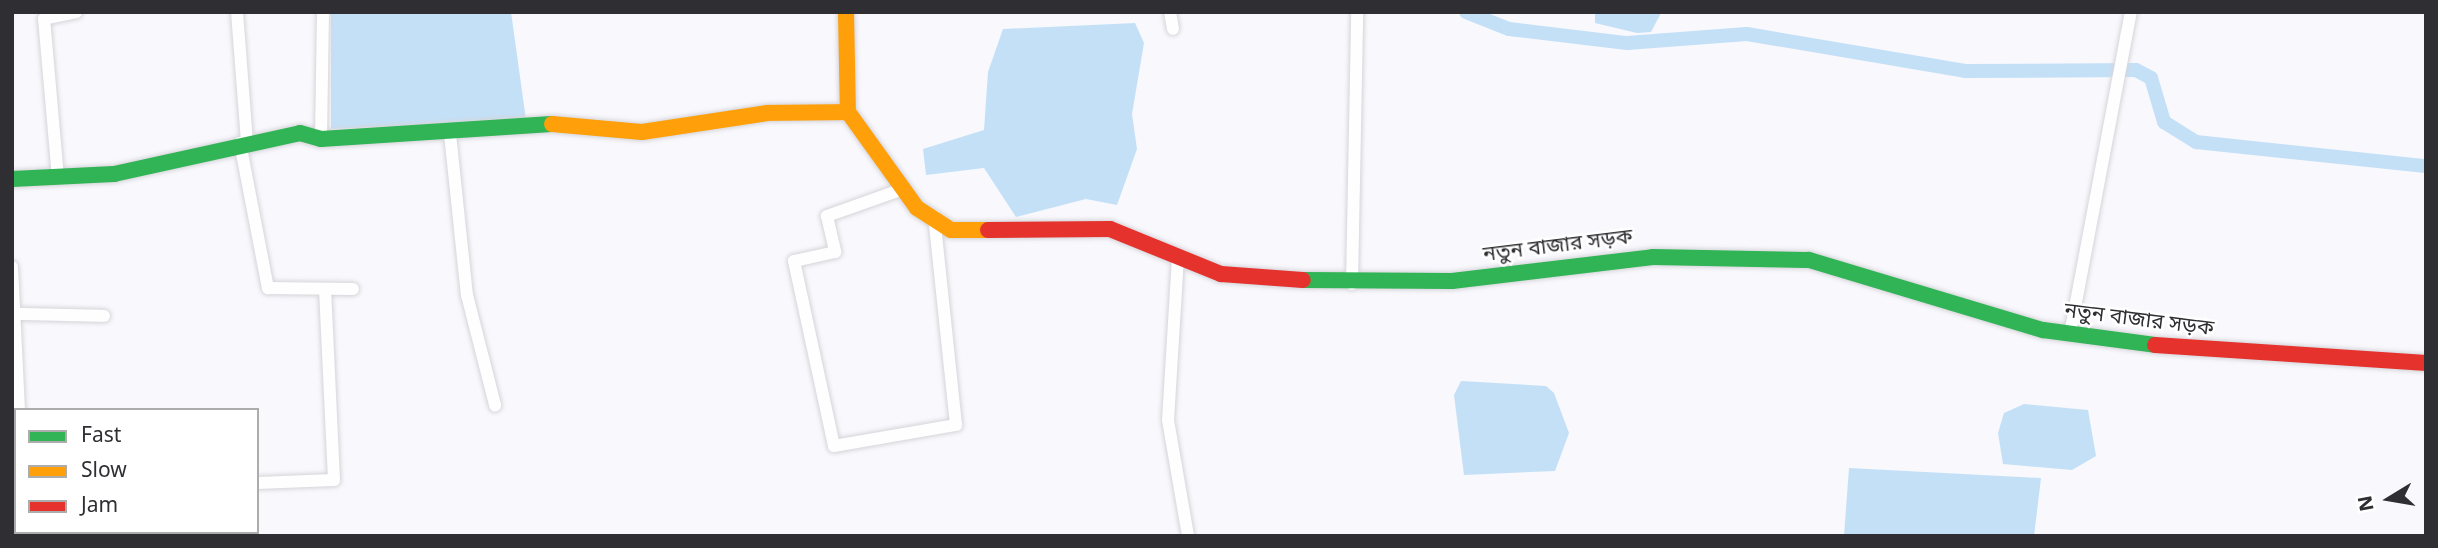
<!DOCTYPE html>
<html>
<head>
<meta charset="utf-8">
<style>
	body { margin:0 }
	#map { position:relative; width:2438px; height:548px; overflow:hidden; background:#f8f8fd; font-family:Georgia,"Noto Sans Bengali",serif }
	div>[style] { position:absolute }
	.water>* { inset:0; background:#c4e0f7 }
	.canal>* { height:14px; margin:-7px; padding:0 7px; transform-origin:7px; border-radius:7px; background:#c4e0f7 }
	.roads { filter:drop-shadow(0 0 2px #d5d5d9) drop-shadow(0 0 2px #d5d5d9) }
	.street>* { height:12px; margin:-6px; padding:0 6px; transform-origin:6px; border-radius:6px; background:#fefeff }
	.fast>* { height:16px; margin:-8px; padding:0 8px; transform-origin:8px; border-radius:8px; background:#30b455 }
	.slow>* { height:16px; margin:-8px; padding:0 8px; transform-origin:8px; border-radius:8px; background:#ff9f0a }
	.jam>* { height:16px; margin:-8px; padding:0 8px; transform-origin:8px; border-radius:8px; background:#e5322d }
	span { translate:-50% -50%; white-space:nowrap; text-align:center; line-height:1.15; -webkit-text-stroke:5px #fff; paint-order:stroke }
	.street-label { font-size:21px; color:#2f2f33 }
	.frame { position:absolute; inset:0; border:14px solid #2f2f33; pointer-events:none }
	.legend { position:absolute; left:14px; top:408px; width:245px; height:126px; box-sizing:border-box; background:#fff; border:2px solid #acacad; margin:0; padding:9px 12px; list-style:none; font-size:21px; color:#2f2f33 }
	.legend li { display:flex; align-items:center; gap:14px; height:35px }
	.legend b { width:35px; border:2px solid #acacad }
	.north { position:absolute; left:2354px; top:464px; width:70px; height:70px; -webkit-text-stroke:5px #fff; paint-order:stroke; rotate:259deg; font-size:19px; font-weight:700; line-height:28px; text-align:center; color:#2f2f33 }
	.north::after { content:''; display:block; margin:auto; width:24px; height:32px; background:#2f2f33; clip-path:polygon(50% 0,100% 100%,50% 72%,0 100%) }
</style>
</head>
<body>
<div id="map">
	<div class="water">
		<div style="clip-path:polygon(331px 12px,511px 12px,526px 120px,331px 129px)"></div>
		<div style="clip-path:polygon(1595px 12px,1661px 12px,1661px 13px,1651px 32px,1637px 33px,1595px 23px)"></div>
		<div style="clip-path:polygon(1135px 23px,1144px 43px,1132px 114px,1137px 149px,1117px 205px,1086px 199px,1016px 217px,984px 168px,926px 175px,923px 149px,984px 130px,988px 72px,1003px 29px)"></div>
		<div style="clip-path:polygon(1461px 381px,1546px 386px,1554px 393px,1569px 433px,1555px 471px,1464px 475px,1454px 395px)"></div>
		<div style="clip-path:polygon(2024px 404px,2088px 410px,2096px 456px,2072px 470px,2003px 464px,1998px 433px,2004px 413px)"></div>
		<div style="clip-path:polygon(1849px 468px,2041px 478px,2034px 536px,1844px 536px)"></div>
	</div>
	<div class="canal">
		<div style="left:1466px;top:12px;width:46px;rotate:21.6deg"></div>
		<div style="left:1509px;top:29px;width:119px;rotate:6.8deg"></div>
		<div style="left:1627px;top:43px;width:120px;rotate:-4.3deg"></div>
		<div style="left:1747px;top:34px;width:221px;rotate:9.6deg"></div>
		<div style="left:1965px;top:71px;width:171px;rotate:-0.3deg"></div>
		<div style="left:2136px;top:70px;width:17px;rotate:28deg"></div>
		<div style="left:2151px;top:78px;width:46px;rotate:73.5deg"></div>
		<div style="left:2164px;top:122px;width:38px;rotate:32deg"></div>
		<div style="left:2196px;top:142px;width:231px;rotate:6deg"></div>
	</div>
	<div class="roads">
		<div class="street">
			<div style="left:237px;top:12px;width:130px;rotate:85.6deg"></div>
			<div style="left:1170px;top:12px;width:17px;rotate:80deg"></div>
			<div style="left:450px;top:134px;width:162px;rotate:84deg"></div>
			<div style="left:467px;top:295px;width:114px;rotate:75.7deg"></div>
			<div style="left:321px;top:139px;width:127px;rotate:-89.1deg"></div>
			<div style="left:240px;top:143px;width:148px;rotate:79.1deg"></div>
			<div style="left:268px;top:288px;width:85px;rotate:0.7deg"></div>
			<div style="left:58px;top:178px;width:160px;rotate:-95deg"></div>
			<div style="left:44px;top:19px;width:33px;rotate:-12deg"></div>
			<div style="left:903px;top:189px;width:81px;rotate:160.4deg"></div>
			<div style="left:827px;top:216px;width:37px;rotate:77deg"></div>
			<div style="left:835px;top:252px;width:42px;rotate:167.6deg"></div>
			<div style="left:794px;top:261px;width:189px;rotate:77.8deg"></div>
			<div style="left:834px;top:446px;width:124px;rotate:-9.8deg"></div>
			<div style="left:956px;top:425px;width:210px;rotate:-96deg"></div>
			<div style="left:1178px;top:257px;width:163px;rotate:93.5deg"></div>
			<div style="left:1168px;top:420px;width:118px;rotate:80.2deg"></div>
			<div style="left:12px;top:267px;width:143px;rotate:87.2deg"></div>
			<div style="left:1352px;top:284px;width:272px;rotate:-88.9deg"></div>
			<div style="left:19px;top:314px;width:85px;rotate:1.3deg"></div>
			<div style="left:2070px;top:334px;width:328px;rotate:-79.3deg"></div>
			<div style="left:15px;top:415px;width:41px;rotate:88.6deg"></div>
			<div style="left:257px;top:483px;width:77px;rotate:-2.2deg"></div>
			<div style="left:334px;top:480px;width:191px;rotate:-92.7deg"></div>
		</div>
		<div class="fast">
			<div style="left:12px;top:179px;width:102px;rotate:-2.8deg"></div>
			<div style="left:114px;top:174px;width:190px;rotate:-12.4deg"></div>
			<div style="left:300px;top:133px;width:22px;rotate:16deg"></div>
			<div style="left:321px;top:139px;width:231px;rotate:-3.7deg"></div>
			<div style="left:1303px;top:280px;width:149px;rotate:0.4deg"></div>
			<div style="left:1452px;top:281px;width:202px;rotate:-6.8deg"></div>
			<div style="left:1653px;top:257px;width:156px;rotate:1.1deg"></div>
			<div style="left:1809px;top:260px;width:244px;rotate:16.7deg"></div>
			<div style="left:2043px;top:330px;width:113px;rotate:7.6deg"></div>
		</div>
		<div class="slow">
			<div style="left:846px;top:12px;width:100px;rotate:88.9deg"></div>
			<div style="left:848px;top:112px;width:118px;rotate:54.3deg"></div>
			<div style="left:917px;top:208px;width:40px;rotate:32.9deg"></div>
			<div style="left:951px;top:230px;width:37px"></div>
			<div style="left:552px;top:124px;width:90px;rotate:5.1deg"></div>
			<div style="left:642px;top:132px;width:127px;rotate:-8.6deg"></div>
			<div style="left:768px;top:113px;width:80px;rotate:-0.7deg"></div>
		</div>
		<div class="jam">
			<div style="left:988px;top:230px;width:122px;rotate:-0.5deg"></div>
			<div style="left:1110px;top:229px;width:120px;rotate:22.1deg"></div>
			<div style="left:1221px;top:274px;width:82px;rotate:4.2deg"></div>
			<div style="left:2155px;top:345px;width:272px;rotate:3.8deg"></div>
		</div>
	</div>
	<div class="street-label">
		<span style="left:1558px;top:247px;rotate:-7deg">নতুন বাজার সড়ক</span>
		<span style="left:2139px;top:321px;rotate:7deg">নতুন বাজার সড়ক</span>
	</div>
	<div class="frame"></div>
	<ul class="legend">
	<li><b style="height:9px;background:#30b455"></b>Fast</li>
	<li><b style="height:9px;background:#ff9f0a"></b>Slow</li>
	<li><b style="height:9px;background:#e5322d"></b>Jam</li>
	</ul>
	<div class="north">N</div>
</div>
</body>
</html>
